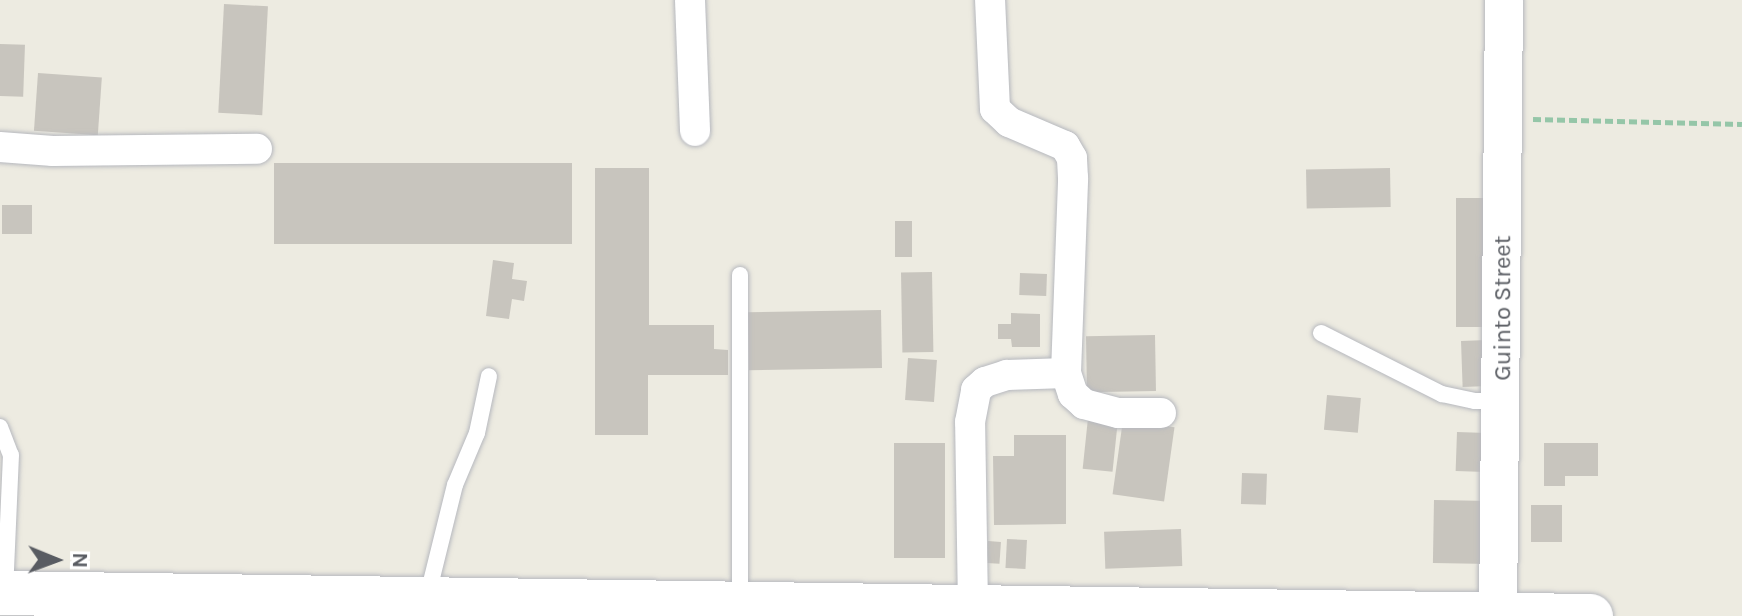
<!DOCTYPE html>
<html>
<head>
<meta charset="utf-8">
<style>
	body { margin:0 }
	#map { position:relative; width:1742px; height:616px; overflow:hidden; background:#edebe1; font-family:Karla,sans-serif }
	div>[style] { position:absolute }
	.building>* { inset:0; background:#c8c5be; transform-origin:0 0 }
	.path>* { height:5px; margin-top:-2.5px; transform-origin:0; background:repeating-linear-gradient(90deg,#95c6a8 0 8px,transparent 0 12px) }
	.roads { filter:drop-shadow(0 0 2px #b6b8be) drop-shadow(0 0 2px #b6b8be) }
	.service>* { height:16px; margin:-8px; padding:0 8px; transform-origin:8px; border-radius:8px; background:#fff }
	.minor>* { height:30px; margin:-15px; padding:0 15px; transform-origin:15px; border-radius:15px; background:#fff }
	.tertiary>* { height:38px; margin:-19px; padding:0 19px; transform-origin:19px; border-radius:19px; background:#fff }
	.secondary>* { height:44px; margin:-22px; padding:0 22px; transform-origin:22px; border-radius:22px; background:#fff }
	span { translate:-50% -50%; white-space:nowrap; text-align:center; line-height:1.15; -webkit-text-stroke:6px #fff; paint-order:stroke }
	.street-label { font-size:24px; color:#595c62 }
	.north { position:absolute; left:16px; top:520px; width:80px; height:80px; -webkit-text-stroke:6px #fff; paint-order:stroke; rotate:91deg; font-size:22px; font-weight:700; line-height:32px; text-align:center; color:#595c62 }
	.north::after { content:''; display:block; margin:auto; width:28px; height:36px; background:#595c62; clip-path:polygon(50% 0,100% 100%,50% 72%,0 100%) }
</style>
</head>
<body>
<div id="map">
	<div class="building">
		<div style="left:224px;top:4px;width:44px;height:109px;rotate:3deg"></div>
		<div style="left:0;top:44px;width:25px;height:52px;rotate:2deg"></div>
		<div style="left:38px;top:73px;width:64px;height:58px;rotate:4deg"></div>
		<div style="left:274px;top:163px;width:298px;height:81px"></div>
		<div style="clip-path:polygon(595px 168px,649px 168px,649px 325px,714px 325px,714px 349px,728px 350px,728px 375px,648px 375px,648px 435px,595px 435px)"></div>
		<div style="left:1390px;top:168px;width:39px;height:84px;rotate:89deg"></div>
		<div style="left:1456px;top:198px;width:31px;height:129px"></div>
		<div style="left:32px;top:205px;width:29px;height:30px;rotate:90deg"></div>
		<div style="left:895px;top:221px;width:17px;height:36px"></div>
		<div style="clip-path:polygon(493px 260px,514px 263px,512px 279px,527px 281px,524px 301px,512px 299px,509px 319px,486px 316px)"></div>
		<div style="left:932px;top:272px;width:80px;height:31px;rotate:89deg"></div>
		<div style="left:1020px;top:273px;width:27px;height:22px;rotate:2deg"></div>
		<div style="left:881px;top:310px;width:58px;height:133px;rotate:89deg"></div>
		<div style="clip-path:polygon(1011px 313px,1040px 314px,1040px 347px,1012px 347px,1011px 339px,998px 339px,998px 324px,1011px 324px)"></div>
		<div style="left:1155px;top:335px;width:56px;height:69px;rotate:89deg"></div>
		<div style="left:1487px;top:340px;width:46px;height:26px;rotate:88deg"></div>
		<div style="left:908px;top:358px;width:29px;height:42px;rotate:4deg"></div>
		<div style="left:1327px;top:395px;width:34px;height:35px;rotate:5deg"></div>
		<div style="left:1088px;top:418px;width:30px;height:51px;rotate:6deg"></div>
		<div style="left:1123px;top:420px;width:52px;height:75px;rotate:8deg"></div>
		<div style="left:1457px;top:432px;width:30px;height:39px;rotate:2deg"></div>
		<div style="clip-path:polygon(1014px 435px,1066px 435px,1066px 524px,994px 525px,993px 456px,1014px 456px)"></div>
		<div style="left:894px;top:443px;width:51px;height:115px"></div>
		<div style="clip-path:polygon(1544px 443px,1598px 443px,1598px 476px,1565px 476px,1565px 486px,1544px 486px)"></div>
		<div style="left:1242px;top:473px;width:25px;height:31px;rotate:2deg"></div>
		<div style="left:1434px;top:500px;width:58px;height:63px;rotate:1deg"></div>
		<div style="left:1531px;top:505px;width:31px;height:37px"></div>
		<div style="left:1181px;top:529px;width:37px;height:77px;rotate:88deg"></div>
		<div style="left:1007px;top:539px;width:20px;height:29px;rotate:3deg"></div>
		<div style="left:988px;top:541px;width:13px;height:22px;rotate:4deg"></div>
	</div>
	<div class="path">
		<div style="left:1533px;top:119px;width:209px;rotate:1.4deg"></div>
	</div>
	<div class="roads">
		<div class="service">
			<div style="left:740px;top:275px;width:327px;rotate:90deg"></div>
			<div style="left:1321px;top:333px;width:136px;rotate:26.8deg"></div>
			<div style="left:1442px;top:394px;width:34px;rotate:12deg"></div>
			<div style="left:1475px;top:401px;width:25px"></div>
			<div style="left:0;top:427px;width:30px;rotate:69deg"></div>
			<div style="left:11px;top:455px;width:136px;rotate:92.5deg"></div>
			<div style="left:427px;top:598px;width:116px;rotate:-76.1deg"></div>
			<div style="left:455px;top:485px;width:56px;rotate:-67.1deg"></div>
			<div style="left:477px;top:433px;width:58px;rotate:-78.1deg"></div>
		</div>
		<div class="minor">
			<div style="left:690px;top:0;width:131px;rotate:87.8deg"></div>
			<div style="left:0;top:147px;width:53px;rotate:4.3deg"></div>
			<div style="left:53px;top:151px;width:204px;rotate:-0.6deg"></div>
			<div style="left:1066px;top:373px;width:22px;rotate:72deg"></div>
			<div style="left:1073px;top:394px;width:15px;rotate:42deg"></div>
			<div style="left:1084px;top:404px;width:35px;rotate:15deg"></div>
			<div style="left:1118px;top:413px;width:43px"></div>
			<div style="left:973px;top:607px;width:185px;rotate:-90.9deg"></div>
			<div style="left:970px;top:422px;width:33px;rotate:-79deg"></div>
			<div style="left:976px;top:390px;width:12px;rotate:-42deg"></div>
			<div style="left:985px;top:382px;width:23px;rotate:-18deg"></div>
			<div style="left:1007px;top:375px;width:59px;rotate:-1.9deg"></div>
			<div style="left:1066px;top:373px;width:195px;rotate:-87.9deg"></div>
			<div style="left:1073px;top:178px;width:20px;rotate:-93deg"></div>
			<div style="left:1072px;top:158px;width:14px;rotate:-120deg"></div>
			<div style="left:1065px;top:146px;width:61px;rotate:-156.8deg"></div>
			<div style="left:1009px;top:122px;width:19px;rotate:-137deg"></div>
			<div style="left:995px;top:109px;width:109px;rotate:-92.6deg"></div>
		</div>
		<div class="tertiary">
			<div style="left:1498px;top:616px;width:616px;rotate:-89.44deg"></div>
		</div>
		<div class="secondary">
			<div style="left:0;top:593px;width:1591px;rotate:0.83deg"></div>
		</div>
	</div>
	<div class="street-label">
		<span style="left:1503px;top:308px;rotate:-90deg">Guinto Street</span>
	</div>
	<div class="north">N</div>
</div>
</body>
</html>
